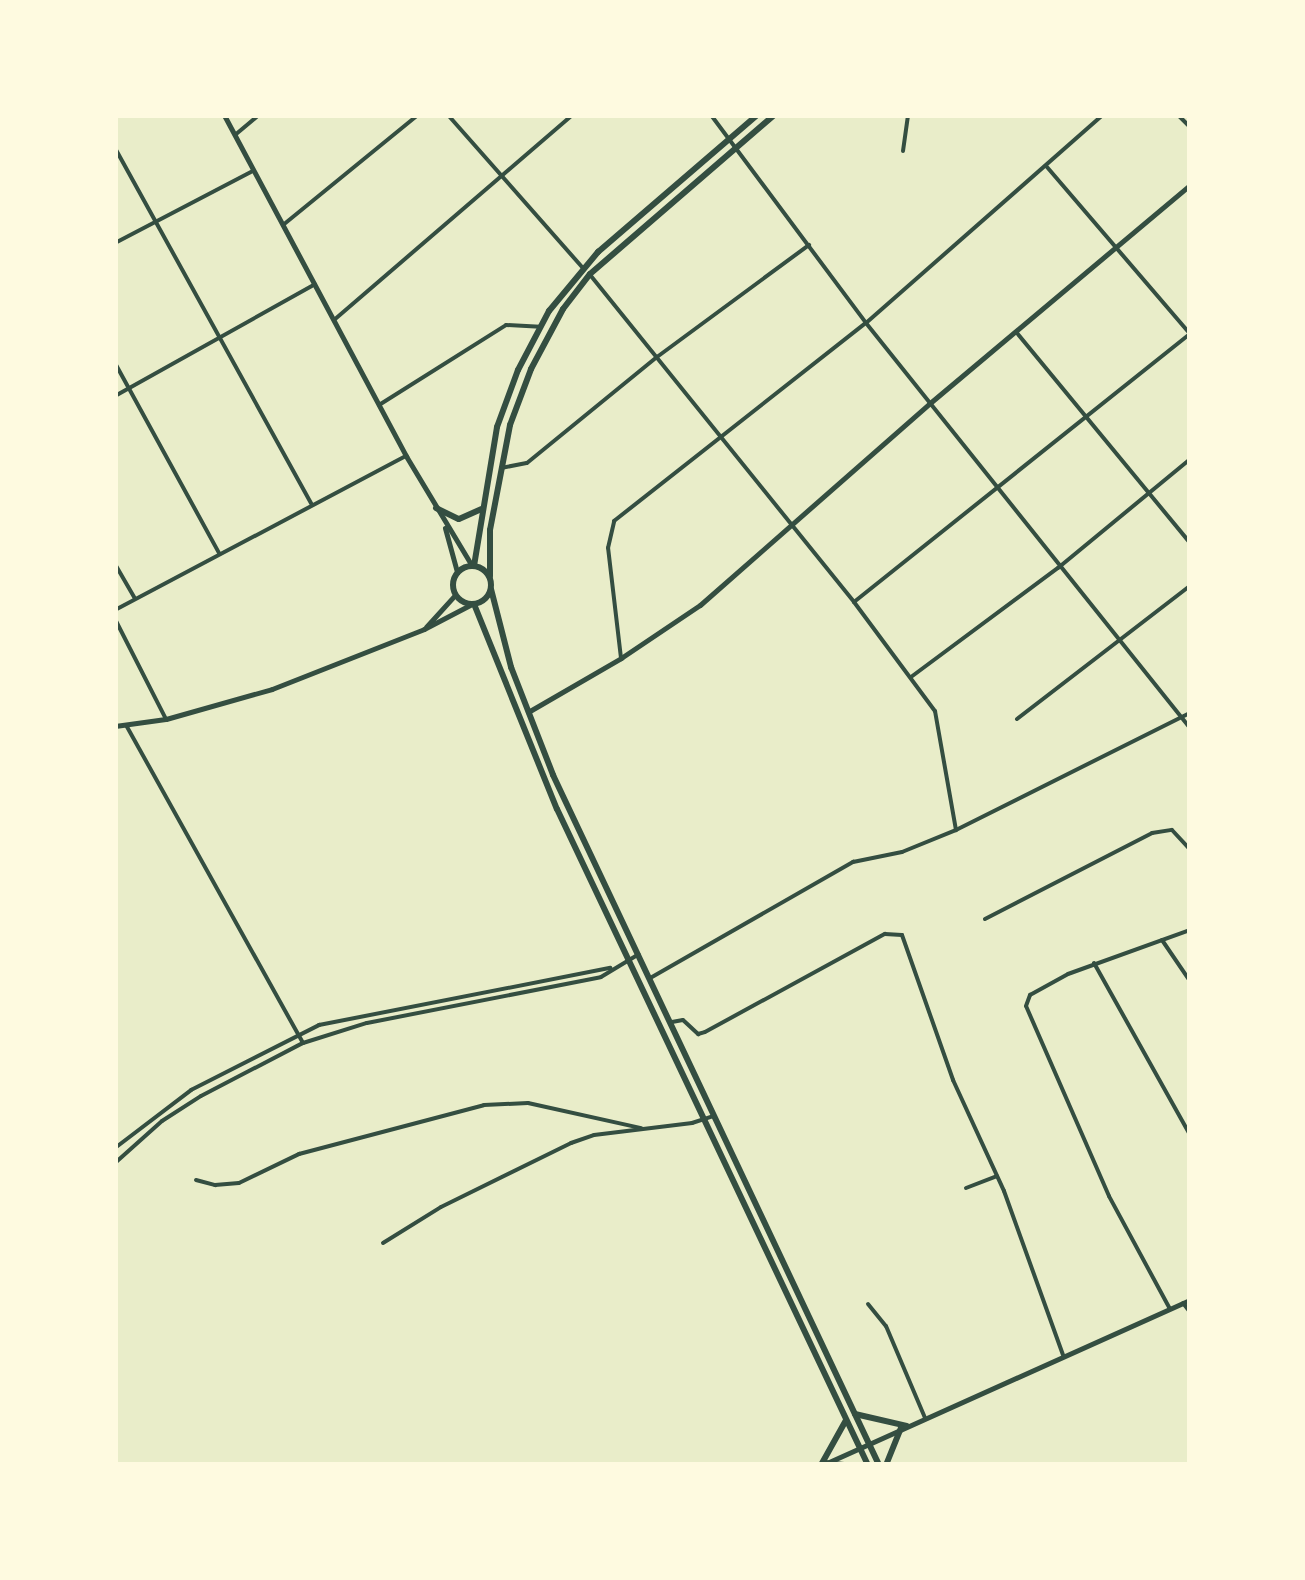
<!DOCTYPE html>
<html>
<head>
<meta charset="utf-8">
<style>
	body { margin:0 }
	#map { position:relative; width:1305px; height:1580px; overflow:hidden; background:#e9edc9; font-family:"Open Sans",sans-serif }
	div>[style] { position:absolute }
	.minor>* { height:4px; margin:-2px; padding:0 2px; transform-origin:2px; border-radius:2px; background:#344e41 }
	.tertiary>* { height:5px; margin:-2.5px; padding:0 2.5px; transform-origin:2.5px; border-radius:2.5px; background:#344e41 }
	.secondary>* { height:6px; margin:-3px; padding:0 3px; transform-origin:3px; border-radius:3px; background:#344e41 }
	.secondary>.ring { margin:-3px; padding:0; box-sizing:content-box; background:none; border:6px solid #344e41; border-radius:50% }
	span { translate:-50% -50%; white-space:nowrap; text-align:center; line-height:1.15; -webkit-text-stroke:8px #fefae0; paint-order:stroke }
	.frame { position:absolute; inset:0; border:118px solid #fefae0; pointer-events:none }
</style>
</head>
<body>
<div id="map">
	<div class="minor">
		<div style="left:448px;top:115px;width:203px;rotate:48.6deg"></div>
		<div style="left:711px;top:115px;width:259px;rotate:53.3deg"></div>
		<div style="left:866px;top:323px;width:519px;rotate:51.34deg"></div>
		<div style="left:1178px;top:115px;width:17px;rotate:45deg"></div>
		<div style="left:235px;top:135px;width:31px;rotate:-40deg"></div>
		<div style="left:115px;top:148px;width:406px;rotate:61.1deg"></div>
		<div style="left:903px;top:151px;width:36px;rotate:-82deg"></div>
		<div style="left:1047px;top:167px;width:220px;rotate:49.4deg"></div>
		<div style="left:283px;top:225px;width:174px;rotate:-39.2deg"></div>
		<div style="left:115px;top:243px;width:156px;rotate:-27.6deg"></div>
		<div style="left:591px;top:276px;width:419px;rotate:51.1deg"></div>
		<div style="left:854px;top:602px;width:136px;rotate:53.4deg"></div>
		<div style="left:935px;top:711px;width:121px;rotate:80deg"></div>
		<div style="left:334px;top:320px;width:314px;rotate:-40.7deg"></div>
		<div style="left:1017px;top:333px;width:272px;rotate:50.5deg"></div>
		<div style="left:115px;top:363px;width:217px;rotate:61.3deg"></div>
		<div style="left:115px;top:396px;width:229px;rotate:-29.2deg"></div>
		<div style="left:379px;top:405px;width:150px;rotate:-32.2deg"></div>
		<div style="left:506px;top:325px;width:34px;rotate:3deg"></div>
		<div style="left:501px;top:468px;width:26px;rotate:-11deg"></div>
		<div style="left:527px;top:463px;width:168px;rotate:-39.2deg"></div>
		<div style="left:657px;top:357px;width:189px;rotate:-36.4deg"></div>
		<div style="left:115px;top:564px;width:39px;rotate:60deg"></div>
		<div style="left:854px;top:602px;width:430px;rotate:-38.6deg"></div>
		<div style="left:115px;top:610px;width:329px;rotate:-27.9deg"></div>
		<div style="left:115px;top:619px;width:112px;rotate:63deg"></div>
		<div style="left:621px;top:658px;width:111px;rotate:-96.7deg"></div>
		<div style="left:608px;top:548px;width:28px;rotate:-77deg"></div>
		<div style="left:614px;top:521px;width:320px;rotate:-38.2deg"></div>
		<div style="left:866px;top:323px;width:315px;rotate:-41.3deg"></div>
		<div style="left:911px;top:677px;width:183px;rotate:-36.6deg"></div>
		<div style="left:1058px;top:568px;width:171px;rotate:-39.5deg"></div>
		<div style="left:1017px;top:719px;width:218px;rotate:-37.6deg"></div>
		<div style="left:126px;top:725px;width:364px;rotate:60.9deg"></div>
		<div style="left:985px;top:919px;width:188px;rotate:-27.2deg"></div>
		<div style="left:1152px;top:833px;width:20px;rotate:-9deg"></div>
		<div style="left:1172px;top:830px;width:26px;rotate:47deg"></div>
		<div style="left:1162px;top:940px;width:50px;rotate:55.7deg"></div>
		<div style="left:1094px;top:963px;width:197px;rotate:60.8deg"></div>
		<div style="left:652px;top:977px;width:232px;rotate:-29.8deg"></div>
		<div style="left:853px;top:862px;width:50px;rotate:-11.5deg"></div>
		<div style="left:902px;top:852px;width:58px;rotate:-22.2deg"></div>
		<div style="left:956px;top:830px;width:262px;rotate:-26.6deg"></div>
		<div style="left:672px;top:1022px;width:11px;rotate:-10deg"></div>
		<div style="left:683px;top:1020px;width:21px;rotate:43deg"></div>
		<div style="left:698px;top:1034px;width:7px;rotate:-16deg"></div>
		<div style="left:705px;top:1032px;width:205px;rotate:-28.6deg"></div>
		<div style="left:885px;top:934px;width:17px;rotate:3deg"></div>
		<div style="left:902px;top:935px;width:154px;rotate:70.6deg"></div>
		<div style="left:953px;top:1080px;width:122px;rotate:65.3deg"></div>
		<div style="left:1004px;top:1191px;width:174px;rotate:70.2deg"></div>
		<div style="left:115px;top:1148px;width:96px;rotate:-37.3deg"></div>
		<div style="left:191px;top:1090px;width:144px;rotate:-26.9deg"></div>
		<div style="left:319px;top:1025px;width:297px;rotate:-11.1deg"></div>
		<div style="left:115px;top:1163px;width:63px;rotate:-41.8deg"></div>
		<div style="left:162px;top:1121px;width:46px;rotate:-32.7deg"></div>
		<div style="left:201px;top:1096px;width:115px;rotate:-27.5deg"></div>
		<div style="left:303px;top:1043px;width:67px;rotate:-17.4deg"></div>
		<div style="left:367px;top:1023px;width:238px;rotate:-11.1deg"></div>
		<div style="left:601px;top:977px;width:44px;rotate:-31.2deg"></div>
		<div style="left:196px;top:1180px;width:20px;rotate:15deg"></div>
		<div style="left:215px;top:1185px;width:24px;rotate:-5deg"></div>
		<div style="left:239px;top:1183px;width:67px;rotate:-25.8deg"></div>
		<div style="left:299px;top:1154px;width:191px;rotate:-14.8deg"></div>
		<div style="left:484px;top:1105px;width:44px;rotate:-2.6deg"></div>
		<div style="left:528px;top:1103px;width:116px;rotate:12.5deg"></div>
		<div style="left:966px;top:1188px;width:33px;rotate:-21deg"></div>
		<div style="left:383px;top:1243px;width:68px;rotate:-31.8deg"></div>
		<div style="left:441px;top:1207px;width:145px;rotate:-26.2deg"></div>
		<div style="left:571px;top:1143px;width:24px;rotate:-19deg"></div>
		<div style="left:594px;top:1135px;width:99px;rotate:-7deg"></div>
		<div style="left:692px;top:1123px;width:23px;rotate:-18deg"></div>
		<div style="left:1183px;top:1303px;width:11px;rotate:52deg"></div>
		<div style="left:868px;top:1304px;width:28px;rotate:51deg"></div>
		<div style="left:886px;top:1326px;width:100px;rotate:67deg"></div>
		<div style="left:1170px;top:1309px;width:128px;rotate:-118.4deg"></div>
		<div style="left:1109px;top:1196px;width:207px;rotate:-113.6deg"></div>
		<div style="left:1026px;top:1006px;width:12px;rotate:-70deg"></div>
		<div style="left:1030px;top:995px;width:43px;rotate:-28.9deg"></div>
		<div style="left:1068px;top:974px;width:130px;rotate:-19.8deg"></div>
	</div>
	<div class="tertiary">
		<div style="left:224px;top:115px;width:387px;rotate:61.9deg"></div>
		<div style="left:406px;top:456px;width:128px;rotate:59deg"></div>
		<div style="left:445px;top:528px;width:46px;rotate:74.7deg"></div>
		<div style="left:426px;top:627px;width:43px;rotate:-47.8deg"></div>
		<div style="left:528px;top:712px;width:108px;rotate:-30.1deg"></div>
		<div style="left:621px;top:658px;width:95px;rotate:-33.9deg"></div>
		<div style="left:700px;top:605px;width:306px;rotate:-41.3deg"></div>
		<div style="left:930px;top:403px;width:339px;rotate:-40deg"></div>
		<div style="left:115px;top:726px;width:51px;rotate:-7.8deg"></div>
		<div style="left:166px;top:719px;width:110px;rotate:-15.8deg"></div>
		<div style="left:272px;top:689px;width:163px;rotate:-21.5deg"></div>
		<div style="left:424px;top:629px;width:54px;rotate:-27.5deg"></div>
		<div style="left:829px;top:1462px;width:396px;rotate:-24.2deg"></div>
	</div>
	<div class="secondary">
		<div style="left:436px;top:508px;width:25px;rotate:26deg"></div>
		<div style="left:459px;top:519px;width:24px;rotate:-24deg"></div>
		<div class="ring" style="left:453px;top:566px;width:32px;height:32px"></div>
		<div style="left:474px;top:566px;width:141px;rotate:-80.6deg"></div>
		<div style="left:497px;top:427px;width:61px;rotate:-69.8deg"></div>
		<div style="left:518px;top:370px;width:67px;rotate:-62.3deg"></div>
		<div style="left:549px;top:311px;width:77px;rotate:-50.3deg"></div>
		<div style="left:598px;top:252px;width:210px;rotate:-40.7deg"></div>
		<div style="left:490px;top:576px;width:46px;rotate:-90deg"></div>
		<div style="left:490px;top:530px;width:107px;rotate:-79.2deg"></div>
		<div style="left:510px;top:425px;width:60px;rotate:-69.4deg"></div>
		<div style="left:531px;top:369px;width:68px;rotate:-61.9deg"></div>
		<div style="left:563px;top:309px;width:44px;rotate:-52.4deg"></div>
		<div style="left:590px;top:274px;width:243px;rotate:-40.8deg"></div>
		<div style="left:491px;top:589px;width:81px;rotate:75.6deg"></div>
		<div style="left:511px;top:667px;width:116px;rotate:68.7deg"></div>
		<div style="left:553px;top:775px;width:763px;rotate:64.71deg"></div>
		<div style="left:474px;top:604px;width:221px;rotate:68deg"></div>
		<div style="left:557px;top:809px;width:726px;rotate:64.64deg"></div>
		<div style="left:855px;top:1414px;width:53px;rotate:13deg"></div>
		<div style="left:826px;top:1463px;width:18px;rotate:6deg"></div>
		<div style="left:821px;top:1465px;width:51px;rotate:-60.9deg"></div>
		<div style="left:886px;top:1465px;width:40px;rotate:-68deg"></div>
	</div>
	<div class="frame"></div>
</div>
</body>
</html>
